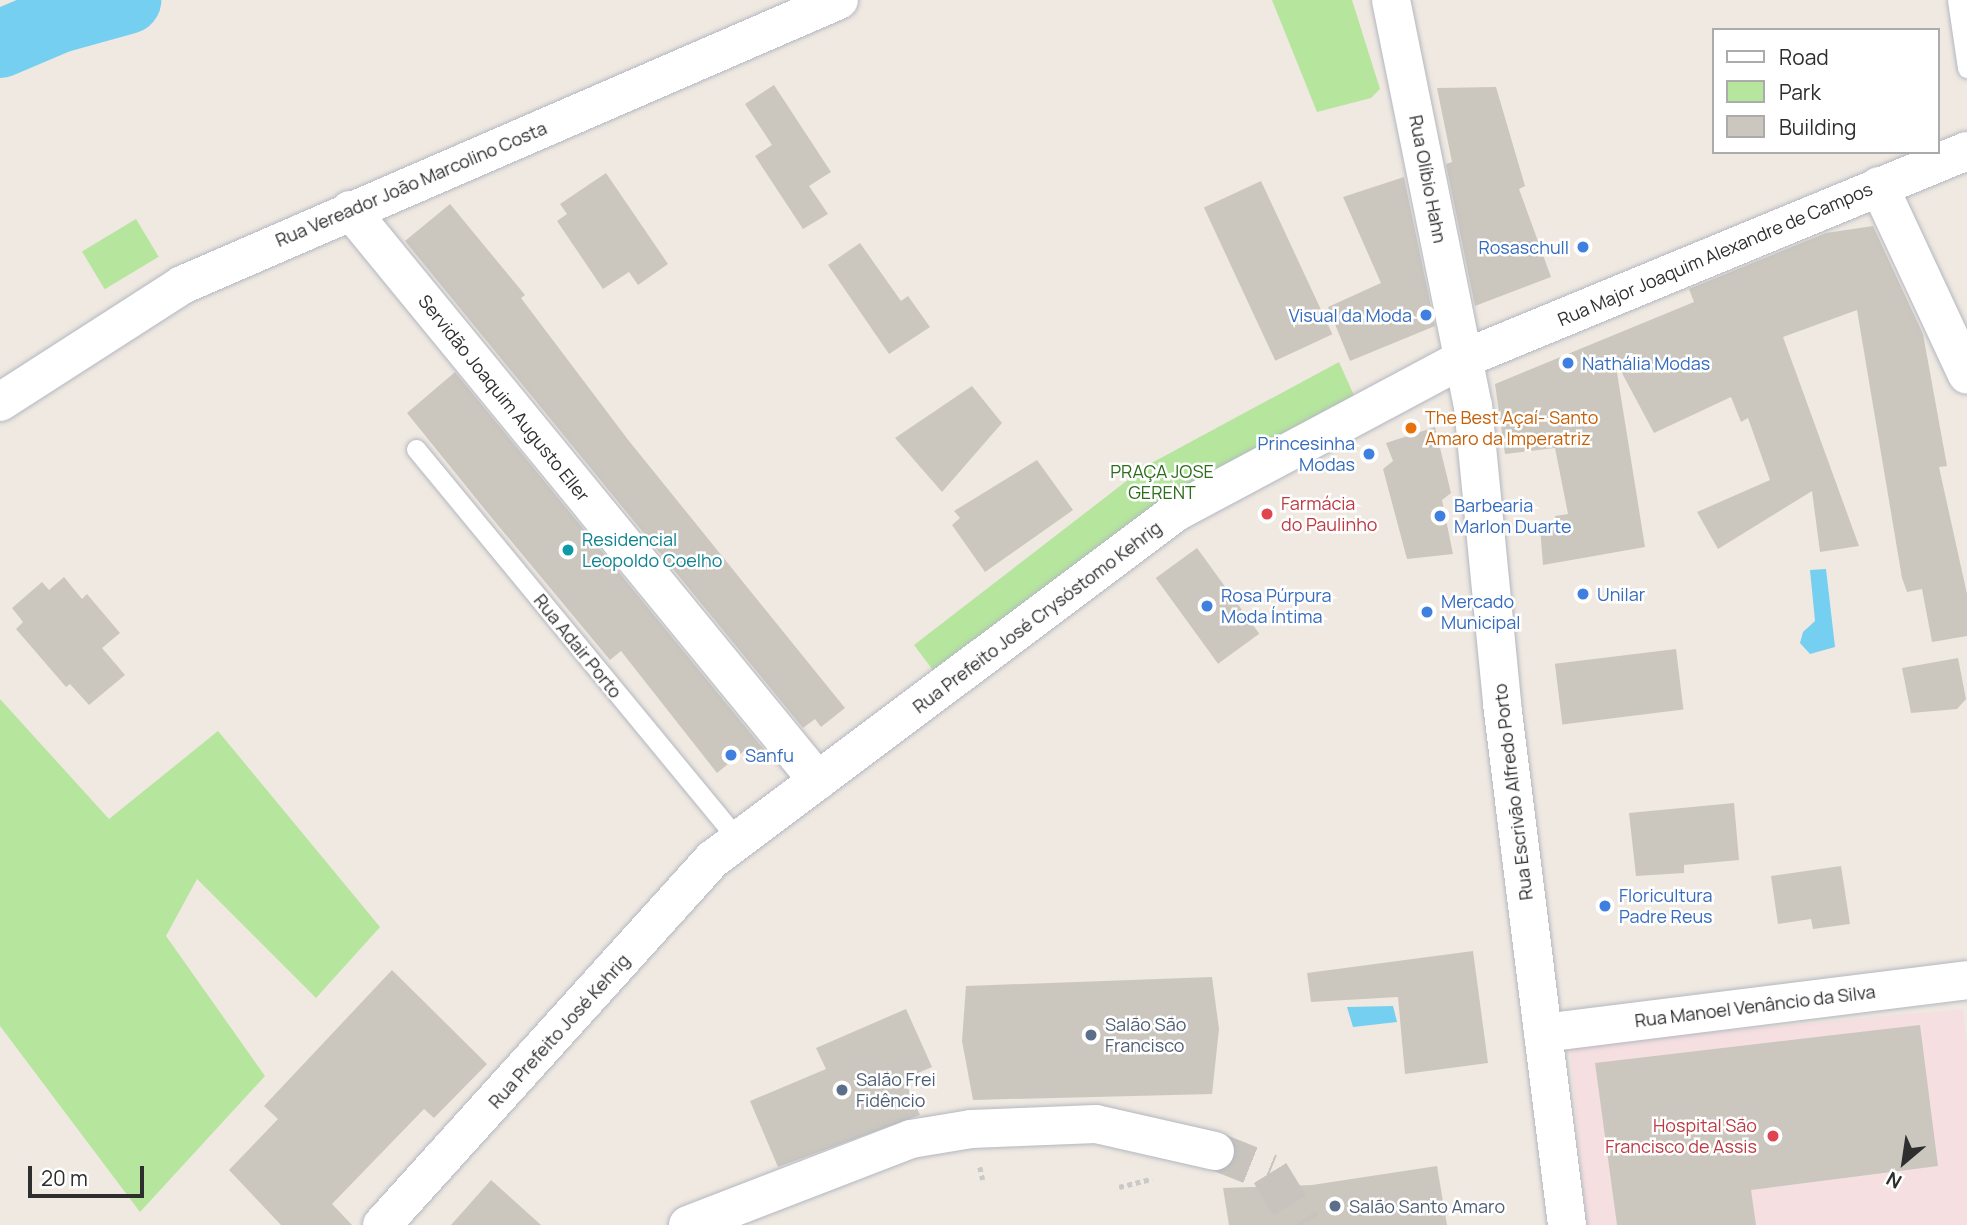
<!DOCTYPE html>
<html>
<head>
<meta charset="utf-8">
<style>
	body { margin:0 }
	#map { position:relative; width:1967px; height:1225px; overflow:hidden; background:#efe9e1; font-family:Manrope,sans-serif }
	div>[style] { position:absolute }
	.medical>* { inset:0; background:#f5dfe0 }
	.green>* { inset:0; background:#b6e59e; transform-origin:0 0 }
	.water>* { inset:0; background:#75cff0 }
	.river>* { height:68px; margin:-34px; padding:0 34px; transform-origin:34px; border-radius:34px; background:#75cff0 }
	.building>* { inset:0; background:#cbc7bf; transform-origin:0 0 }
	.street-tunnel>* { height:38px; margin-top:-19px; transform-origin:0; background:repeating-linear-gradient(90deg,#c8c4bd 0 38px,transparent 0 57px) }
	.path>* { height:4.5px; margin-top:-2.25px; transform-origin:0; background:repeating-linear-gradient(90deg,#c9c9c9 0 5px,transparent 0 8.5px) }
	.roads { filter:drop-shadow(0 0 2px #b4b7c1) drop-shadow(0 0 2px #b4b7c1) }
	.lane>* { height:19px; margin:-9.5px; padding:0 9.5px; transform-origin:9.5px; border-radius:9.5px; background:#fff }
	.street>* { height:38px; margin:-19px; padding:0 19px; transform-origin:19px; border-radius:19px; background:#fff }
	.secondary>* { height:38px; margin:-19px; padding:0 19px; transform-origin:19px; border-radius:19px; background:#fff }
	.dots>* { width:19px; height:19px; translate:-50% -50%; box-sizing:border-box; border:4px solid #fff; border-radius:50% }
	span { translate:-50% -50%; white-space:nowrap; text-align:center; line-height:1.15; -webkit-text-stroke:5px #fff; paint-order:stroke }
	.street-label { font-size:18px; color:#2e2e2e }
	.shop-label { font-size:18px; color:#366cbe }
	.right { translate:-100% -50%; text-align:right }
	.left { translate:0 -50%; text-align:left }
	.food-label { font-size:18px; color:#c56008 }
	.park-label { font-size:18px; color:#2c6e1b }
	.health-label { font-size:18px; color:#be3a42 }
	.culture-label { font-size:18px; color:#0d838f }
	.service-label { font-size:18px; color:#4e5e75 }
	.legend { position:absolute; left:1712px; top:28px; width:228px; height:126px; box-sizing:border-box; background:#fff; border:2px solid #ababab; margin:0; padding:9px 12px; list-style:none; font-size:21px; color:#2e2e2e }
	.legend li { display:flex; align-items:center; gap:14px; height:35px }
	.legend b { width:35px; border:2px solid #ababab }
	.north { position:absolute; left:1869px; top:1127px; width:70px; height:70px; -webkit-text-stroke:5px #fff; paint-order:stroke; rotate:209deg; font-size:19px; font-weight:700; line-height:28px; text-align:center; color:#2e2e2e }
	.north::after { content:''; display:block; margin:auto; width:24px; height:32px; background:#2e2e2e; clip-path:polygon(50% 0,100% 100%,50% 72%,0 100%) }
	.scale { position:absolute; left:28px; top:1166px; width:116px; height:32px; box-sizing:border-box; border:4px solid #2e2e2e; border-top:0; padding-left:9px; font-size:21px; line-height:24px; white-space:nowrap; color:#2e2e2e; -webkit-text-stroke:5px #fff; paint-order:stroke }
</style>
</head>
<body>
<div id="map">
	<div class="medical">
		<div style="clip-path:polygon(1963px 1009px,1967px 1047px,1967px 1225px,1586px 1225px,1570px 1045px)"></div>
	</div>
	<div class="green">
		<div style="clip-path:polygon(1272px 0,1352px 0,1380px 89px,1371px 98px,1317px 112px)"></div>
		<div style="left:136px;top:219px;width:44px;height:63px;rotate:59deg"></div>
		<div style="clip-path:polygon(1339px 362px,1356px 400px,938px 677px,914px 645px,1146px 466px)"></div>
		<div style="clip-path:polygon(0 699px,109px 819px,218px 731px,380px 927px,316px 998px,197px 879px,166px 936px,265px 1076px,140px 1212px,0 1026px)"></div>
	</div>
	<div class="water">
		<div style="clip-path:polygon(1826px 569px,1835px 647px,1810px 654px,1800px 643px,1803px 632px,1815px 621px,1810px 570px)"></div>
		<div style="clip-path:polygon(1393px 1006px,1397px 1022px,1353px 1027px,1347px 1007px)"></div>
	</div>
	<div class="river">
		<div style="left:0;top:44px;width:64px;rotate:-23deg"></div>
		<div style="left:59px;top:19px;width:71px;rotate:-15.6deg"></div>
	</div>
	<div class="building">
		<div style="clip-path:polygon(774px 85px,831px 172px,809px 186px,828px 214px,803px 229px,755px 156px,772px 145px,745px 104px)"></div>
		<div style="clip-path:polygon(1496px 87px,1525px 186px,1519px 189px,1551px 277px,1475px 306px,1446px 164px,1452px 162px,1437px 88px)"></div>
		<div style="clip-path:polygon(606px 173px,668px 264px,638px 285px,629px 272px,603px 289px,557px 221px,567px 214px,560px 204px)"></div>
		<div style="clip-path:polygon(1404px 177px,1435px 326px,1350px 361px,1328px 307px,1381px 283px,1343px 197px)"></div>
		<div style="left:1261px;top:181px;width:169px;height:63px;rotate:65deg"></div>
		<div style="clip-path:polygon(450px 204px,525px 295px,521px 298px,629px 441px,845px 708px,821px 727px,815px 719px,803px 728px,405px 241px)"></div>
		<div style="clip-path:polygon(1873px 226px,1923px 334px,1947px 466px,1939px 467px,1967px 594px,1967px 636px,1932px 642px,1922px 589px,1907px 592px,1902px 578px,1857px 310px,1783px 337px,1859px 546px,1820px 552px,1812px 491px,1718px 549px,1697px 512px,1770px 480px,1748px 418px,1741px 422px,1731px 397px,1654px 433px,1615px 360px,1645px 547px,1543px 565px,1540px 527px,1556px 524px,1555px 516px,1568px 514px,1555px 448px,1505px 454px,1495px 384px,1694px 302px,1689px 289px,1826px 233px)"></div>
		<div style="clip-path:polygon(860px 243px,901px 301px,908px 296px,930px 327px,889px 354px,828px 265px)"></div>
		<div style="clip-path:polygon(455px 372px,766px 752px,753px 762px,744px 751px,717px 773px,621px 651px,610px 660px,487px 512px,407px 413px)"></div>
		<div style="clip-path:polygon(972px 386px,1002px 423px,942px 492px,895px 438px)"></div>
		<div style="clip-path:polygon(1435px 427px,1451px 493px,1442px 500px,1453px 554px,1407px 559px,1383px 469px,1393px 461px,1386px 443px)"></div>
		<div style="clip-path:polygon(1037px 460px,1073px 510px,985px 572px,952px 525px,960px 518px,954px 511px)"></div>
		<div style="left:1197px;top:548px;width:106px;height:51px;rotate:54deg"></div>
		<div style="clip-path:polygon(64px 577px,82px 599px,87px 594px,120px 633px,102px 648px,125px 675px,89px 705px,70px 684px,66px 687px,16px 629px,23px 622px,12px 608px,42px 582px,49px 590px)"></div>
		<div style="left:1676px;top:649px;width:61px;height:122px;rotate:83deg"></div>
		<div style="clip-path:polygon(1958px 658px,1966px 699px,1957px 709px,1911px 713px,1902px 668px)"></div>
		<div style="clip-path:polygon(1734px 803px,1739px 860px,1684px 865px,1684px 873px,1636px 876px,1629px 813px)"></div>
		<div style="clip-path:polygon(1841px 866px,1850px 924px,1813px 929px,1811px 919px,1778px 924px,1771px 876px)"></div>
		<div style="clip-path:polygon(1473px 951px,1488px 1063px,1405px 1074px,1398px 997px,1311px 1002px,1307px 973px)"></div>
		<div style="clip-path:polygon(392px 970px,487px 1064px,434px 1118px,424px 1109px,332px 1204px,352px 1225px,281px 1225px,229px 1170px,278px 1119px,264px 1106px)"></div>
		<div style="clip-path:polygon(1212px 977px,1219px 1029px,1212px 1094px,973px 1100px,962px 1041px,966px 986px)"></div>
		<div style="clip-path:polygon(906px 1009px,932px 1067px,904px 1079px,920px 1115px,778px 1167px,750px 1101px,826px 1069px,816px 1048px)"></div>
		<div style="clip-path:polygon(1920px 1025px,1938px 1166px,1751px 1190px,1756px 1225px,1617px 1225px,1595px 1063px)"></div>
		<div style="clip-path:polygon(1437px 1166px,1447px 1225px,1229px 1225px,1223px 1188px,1312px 1185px)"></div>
		<div style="clip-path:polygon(491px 1180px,541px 1225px,451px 1225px)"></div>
	</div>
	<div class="street-tunnel">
		<div style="left:1215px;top:1151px;width:59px;rotate:21.8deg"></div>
		<div style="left:1270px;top:1173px;width:61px;rotate:58.4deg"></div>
	</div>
	<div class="path">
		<div style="left:980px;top:1167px;width:13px;rotate:77deg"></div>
		<div style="left:1119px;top:1187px;width:34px;rotate:-14deg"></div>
	</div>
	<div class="roads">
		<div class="lane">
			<div style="left:1957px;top:0;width:69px;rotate:81.6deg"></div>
			<div style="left:416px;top:449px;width:509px;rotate:50.5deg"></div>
		</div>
		<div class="street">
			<div style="left:350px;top:210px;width:738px;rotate:50.66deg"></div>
			<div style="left:1543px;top:1033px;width:427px;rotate:-7.1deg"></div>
			<div style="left:688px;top:1225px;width:239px;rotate:-21.1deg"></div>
			<div style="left:911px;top:1139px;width:61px;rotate:-9.5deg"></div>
			<div style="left:971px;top:1129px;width:125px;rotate:-2.3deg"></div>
			<div style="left:1096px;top:1124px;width:122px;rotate:12.8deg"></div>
		</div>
		<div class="secondary">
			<div style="left:1391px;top:0;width:414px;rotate:78.6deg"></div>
			<div style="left:1473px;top:406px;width:299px;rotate:84.4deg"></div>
			<div style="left:1502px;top:704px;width:525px;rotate:82.89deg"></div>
			<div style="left:1879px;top:186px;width:208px;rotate:65deg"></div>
			<div style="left:0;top:402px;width:216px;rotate:-32.7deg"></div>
			<div style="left:182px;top:285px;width:716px;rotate:-23.45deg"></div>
			<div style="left:382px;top:1225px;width:493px;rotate:-47.9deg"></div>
			<div style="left:713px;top:859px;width:579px;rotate:-36.85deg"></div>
			<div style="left:1176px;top:512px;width:325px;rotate:-28.1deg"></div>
			<div style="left:1463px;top:359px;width:545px;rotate:-22.43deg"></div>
		</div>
	</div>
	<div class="dots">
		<div style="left:1583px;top:247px;background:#3f7fe0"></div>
		<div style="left:1426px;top:315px;background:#3f7fe0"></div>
		<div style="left:1568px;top:363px;background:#3f7fe0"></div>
		<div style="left:1411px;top:428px;background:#e8710a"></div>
		<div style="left:1369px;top:454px;background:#3f7fe0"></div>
		<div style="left:1267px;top:514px;background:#e0444e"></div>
		<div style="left:1440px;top:516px;background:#3f7fe0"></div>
		<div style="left:568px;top:550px;background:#0f9aa8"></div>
		<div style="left:1583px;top:594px;background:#3f7fe0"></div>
		<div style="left:1207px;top:606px;background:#3f7fe0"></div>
		<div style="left:1427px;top:612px;background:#3f7fe0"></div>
		<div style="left:731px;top:755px;background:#3f7fe0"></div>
		<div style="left:1605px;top:906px;background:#3f7fe0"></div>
		<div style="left:1091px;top:1035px;background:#5c6f8a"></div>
		<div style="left:842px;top:1090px;background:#5c6f8a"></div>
		<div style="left:1773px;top:1136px;background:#e0444e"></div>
		<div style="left:1335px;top:1206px;background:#5c6f8a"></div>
	</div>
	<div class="street-label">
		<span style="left:1428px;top:179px;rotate:79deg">Rua Olíbio Hahn</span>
		<span style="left:411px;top:184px;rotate:-23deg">Rua Vereador João Marcolino Costa</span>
		<span style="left:1715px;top:254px;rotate:-23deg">Rua Major Joaquim Alexandre de Campos</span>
		<span style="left:504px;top:398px;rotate:51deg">Servidão Joaquim Augusto Eller</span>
		<span style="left:1037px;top:617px;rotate:-37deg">Rua Prefeito José Crysóstomo Kehrig</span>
		<span style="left:578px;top:646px;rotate:51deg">Rua Adair Porto</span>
		<span style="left:1513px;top:792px;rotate:-97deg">Rua Escrivão Alfredo Porto</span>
		<span style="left:1755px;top:1006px;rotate:-7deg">Rua Manoel Venâncio da Silva</span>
		<span style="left:559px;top:1031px;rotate:-48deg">Rua Prefeito José Kehrig</span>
	</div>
	<div class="shop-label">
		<span class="right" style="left:1569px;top:247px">Rosaschull</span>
		<span class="right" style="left:1412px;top:315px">Visual da Moda</span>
		<span class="left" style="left:1582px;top:363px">Nathália Modas</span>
		<span class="right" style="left:1355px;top:454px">Princesinha<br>Modas</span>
		<span class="left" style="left:1454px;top:516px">Barbearia<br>Marlon Duarte</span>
		<span class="left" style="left:1597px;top:594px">Unilar</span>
		<span class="left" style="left:1221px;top:606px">Rosa Púrpura<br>Moda Íntima</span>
		<span class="left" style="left:1441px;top:612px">Mercado<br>Municipal</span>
		<span class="left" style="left:745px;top:755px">Sanfu</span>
		<span class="left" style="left:1619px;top:906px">Floricultura<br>Padre Reus</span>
	</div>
	<div class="food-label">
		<span class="left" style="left:1425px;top:428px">The Best Açaí- Santo<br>Amaro da Imperatriz</span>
	</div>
	<div class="park-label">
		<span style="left:1162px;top:482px">PRAÇA JOSE<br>GERENT</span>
	</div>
	<div class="health-label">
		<span class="left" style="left:1281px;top:514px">Farmácia<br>do Paulinho</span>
		<span class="right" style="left:1757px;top:1136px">Hospital São<br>Francisco de Assis</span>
	</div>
	<div class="culture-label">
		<span class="left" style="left:582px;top:550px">Residencial<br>Leopoldo Coelho</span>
	</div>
	<div class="service-label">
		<span class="left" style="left:1105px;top:1035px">Salão São<br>Francisco</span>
		<span class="left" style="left:856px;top:1090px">Salão Frei<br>Fidêncio</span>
		<span class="left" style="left:1349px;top:1206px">Salão Santo Amaro</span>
	</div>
	<ul class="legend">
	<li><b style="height:9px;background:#fff"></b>Road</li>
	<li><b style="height:19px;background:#b6e59e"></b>Park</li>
	<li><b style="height:19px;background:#cbc7bf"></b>Building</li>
	</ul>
	<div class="north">N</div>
	<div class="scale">20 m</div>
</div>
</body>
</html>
